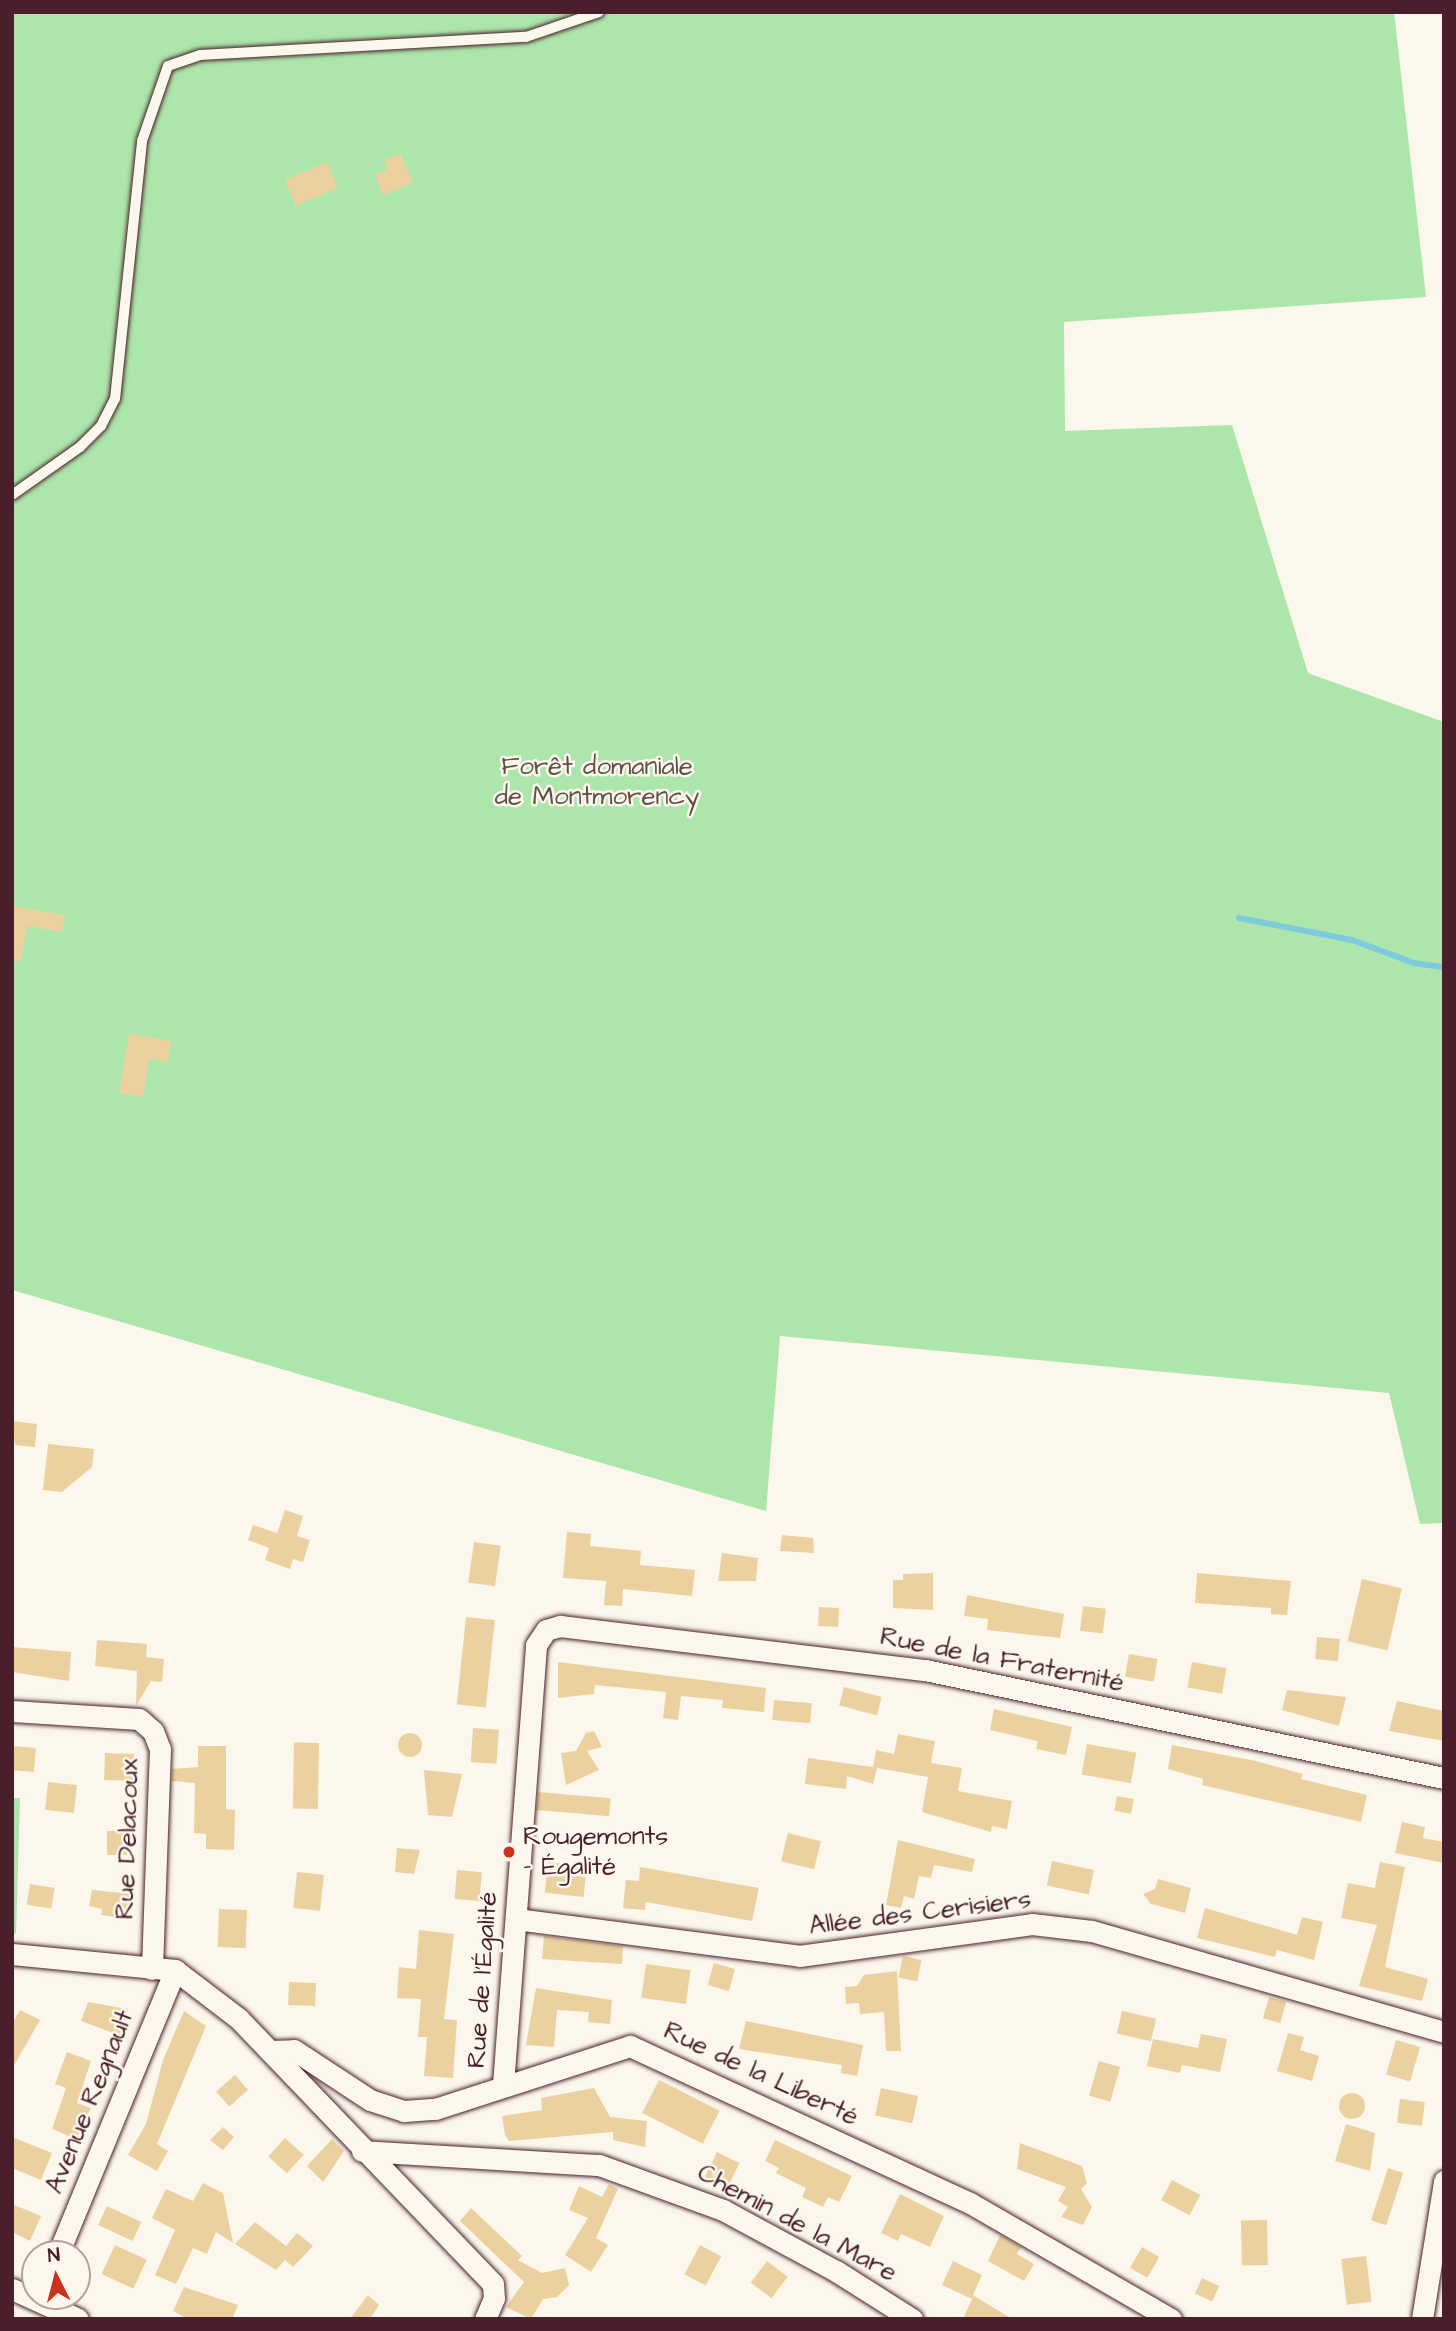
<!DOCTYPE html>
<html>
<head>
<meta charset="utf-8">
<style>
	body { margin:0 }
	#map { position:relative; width:1456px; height:2331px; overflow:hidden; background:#fbf7ec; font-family:"Architects Daughter",sans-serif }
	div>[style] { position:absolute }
	.green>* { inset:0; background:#ace6ab }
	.stream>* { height:6px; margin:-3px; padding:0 3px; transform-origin:3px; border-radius:3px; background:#7ecbdd }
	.building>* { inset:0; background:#ecd1a0; transform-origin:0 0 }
	.round { border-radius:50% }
	.roads { filter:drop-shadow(0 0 2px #4a1f2b) drop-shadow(0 0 2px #4a1f2b) }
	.service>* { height:10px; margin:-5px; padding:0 5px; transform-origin:5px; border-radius:5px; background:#fbf7ec }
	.minor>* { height:21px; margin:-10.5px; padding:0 10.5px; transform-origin:10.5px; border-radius:10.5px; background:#fbf7ec }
	.dots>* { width:19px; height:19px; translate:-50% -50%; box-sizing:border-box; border:4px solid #fbf7ec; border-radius:50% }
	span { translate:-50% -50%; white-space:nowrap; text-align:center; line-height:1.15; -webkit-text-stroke:5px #fbf7ec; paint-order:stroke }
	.park-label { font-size:26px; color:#62514b }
	.street-label { font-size:26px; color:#4a1f2b }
	.poi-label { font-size:26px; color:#4a1f2b }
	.left { translate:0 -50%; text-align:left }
	.frame { position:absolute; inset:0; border:14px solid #4a1f2b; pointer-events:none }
	.north { position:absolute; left:21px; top:2240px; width:70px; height:70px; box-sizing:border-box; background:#fbf7ec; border:2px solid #b4a19f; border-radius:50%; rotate:354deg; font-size:19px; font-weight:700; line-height:28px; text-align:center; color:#4a1f2b }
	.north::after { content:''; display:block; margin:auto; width:24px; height:32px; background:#c8321e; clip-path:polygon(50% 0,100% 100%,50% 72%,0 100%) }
</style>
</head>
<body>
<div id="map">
	<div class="green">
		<div style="clip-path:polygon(12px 12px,1394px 12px,1426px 297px,1064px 322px,1065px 431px,1232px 425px,1308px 673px,1444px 722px,1444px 1523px,1420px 1524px,1389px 1393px,780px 1336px,766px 1511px,12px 1290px)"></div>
		<div style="clip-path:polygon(12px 1798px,20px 1798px,16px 1934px,12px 1933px)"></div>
	</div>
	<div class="stream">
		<div style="left:1239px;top:918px;width:115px;rotate:11deg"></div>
		<div style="left:1352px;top:940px;width:66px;rotate:20.4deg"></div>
		<div style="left:1414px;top:963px;width:30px;rotate:8deg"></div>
	</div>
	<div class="building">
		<div style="clip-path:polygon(401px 154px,413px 183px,383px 195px,375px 175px,388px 169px,384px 160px)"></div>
		<div style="left:327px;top:162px;width:28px;height:46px;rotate:67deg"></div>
		<div style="clip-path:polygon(12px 906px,65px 915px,62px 932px,27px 926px,21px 961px,12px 960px)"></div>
		<div style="clip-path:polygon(129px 1034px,171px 1041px,168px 1062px,149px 1058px,143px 1097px,119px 1093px)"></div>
		<div style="clip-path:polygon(12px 1421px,37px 1424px,35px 1447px,15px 1445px)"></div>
		<div style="clip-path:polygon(48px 1444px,94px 1449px,92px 1467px,62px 1492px,43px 1490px)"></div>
		<div style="clip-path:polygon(285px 1510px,303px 1516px,297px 1536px,310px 1540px,303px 1562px,293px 1559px,290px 1569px,265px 1560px,269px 1548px,248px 1540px,253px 1525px,277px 1533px)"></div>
		<div style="clip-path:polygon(567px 1532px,591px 1534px,590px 1546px,641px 1551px,640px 1565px,695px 1570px,692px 1596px,623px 1589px,622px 1606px,604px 1605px,606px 1581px,563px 1578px)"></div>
		<div style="clip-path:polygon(782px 1535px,813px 1538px,814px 1553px,780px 1551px)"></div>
		<div style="left:474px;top:1542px;width:27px;height:41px;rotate:8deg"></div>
		<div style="clip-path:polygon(722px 1553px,758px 1558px,756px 1581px,718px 1581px)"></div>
		<div style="clip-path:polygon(933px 1573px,933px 1610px,893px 1608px,893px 1580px,903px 1580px,903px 1574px)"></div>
		<div style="clip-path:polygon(1197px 1573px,1291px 1581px,1287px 1615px,1271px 1614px,1271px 1608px,1195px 1603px)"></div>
		<div style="left:1362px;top:1579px;width:41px;height:64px;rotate:13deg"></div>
		<div style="clip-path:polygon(967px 1595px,1064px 1614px,1060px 1638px,987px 1630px,988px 1619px,964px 1616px)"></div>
		<div style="left:1083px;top:1606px;width:23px;height:25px;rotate:7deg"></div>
		<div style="left:819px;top:1607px;width:20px;height:19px;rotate:3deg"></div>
		<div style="left:466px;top:1617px;width:29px;height:88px;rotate:6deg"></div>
		<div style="left:1317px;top:1637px;width:23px;height:22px;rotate:5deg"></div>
		<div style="clip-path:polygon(97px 1640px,147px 1644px,146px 1657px,164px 1659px,162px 1682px,151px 1681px,136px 1706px,137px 1671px,95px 1666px)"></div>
		<div style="clip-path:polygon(12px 1647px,71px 1652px,69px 1681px,12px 1672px)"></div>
		<div style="left:1129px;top:1654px;width:29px;height:23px;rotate:10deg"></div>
		<div style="clip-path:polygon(558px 1662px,766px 1688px,764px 1712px,722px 1708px,723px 1700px,681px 1696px,678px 1720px,663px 1718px,666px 1692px,595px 1685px,594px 1694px,558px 1698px)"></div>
		<div style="left:1192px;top:1662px;width:35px;height:26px;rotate:10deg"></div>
		<div style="left:844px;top:1687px;width:39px;height:19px;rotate:15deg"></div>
		<div style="clip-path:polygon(1287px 1690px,1346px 1697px,1339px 1726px,1282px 1710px)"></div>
		<div style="left:774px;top:1700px;width:38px;height:20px;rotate:5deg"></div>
		<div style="clip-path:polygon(1397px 1701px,1444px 1711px,1444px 1741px,1389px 1731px)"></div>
		<div style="clip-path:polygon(994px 1709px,1072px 1727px,1066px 1755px,1036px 1749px,1038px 1741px,990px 1730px)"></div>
		<div style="left:473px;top:1728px;width:26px;height:34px;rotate:4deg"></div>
		<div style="clip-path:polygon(594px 1731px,602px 1747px,587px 1751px,599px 1770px,566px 1785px,561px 1753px,576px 1751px,586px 1733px)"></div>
		<div class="round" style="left:398px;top:1733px;width:24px;height:24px"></div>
		<div style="clip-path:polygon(898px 1734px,935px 1741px,931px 1763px,962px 1768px,958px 1791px,1012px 1801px,1007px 1829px,992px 1826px,991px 1832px,922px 1812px,928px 1777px,877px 1768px,873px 1784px,847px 1776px,846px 1789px,805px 1784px,808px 1758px,873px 1767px,876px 1750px,894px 1754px)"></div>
		<div style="left:319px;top:1743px;width:66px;height:25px;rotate:91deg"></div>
		<div style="left:1087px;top:1744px;width:50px;height:31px;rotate:10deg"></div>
		<div style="clip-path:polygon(1172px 1745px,1256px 1761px,1303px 1774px,1301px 1779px,1367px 1795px,1361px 1822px,1202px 1785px,1203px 1779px,1168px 1769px)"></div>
		<div style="left:12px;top:1746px;width:24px;height:24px;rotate:5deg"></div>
		<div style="clip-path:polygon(198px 1746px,226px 1746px,226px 1809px,235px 1810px,234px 1850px,206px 1849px,206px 1834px,194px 1833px,195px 1783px,172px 1781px,172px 1769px,198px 1767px)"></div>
		<div style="left:105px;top:1753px;width:29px;height:27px;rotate:2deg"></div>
		<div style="clip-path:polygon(424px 1770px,462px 1774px,452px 1817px,428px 1815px)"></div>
		<div style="left:48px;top:1782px;width:29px;height:28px;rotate:6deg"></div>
		<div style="left:538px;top:1792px;width:73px;height:18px;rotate:5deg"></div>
		<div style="left:1117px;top:1796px;width:17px;height:15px;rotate:10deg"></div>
		<div style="clip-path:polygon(1402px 1822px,1425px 1827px,1423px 1838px,1444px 1842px,1444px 1863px,1395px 1853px)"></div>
		<div style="left:107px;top:1831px;width:20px;height:24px"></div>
		<div style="left:788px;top:1833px;width:34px;height:29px;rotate:14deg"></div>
		<div style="clip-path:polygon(898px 1840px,975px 1859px,972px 1872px,934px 1865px,931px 1878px,919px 1876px,914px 1899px,904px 1896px,901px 1908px,886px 1905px)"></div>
		<div style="clip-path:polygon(397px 1848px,420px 1850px,414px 1874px,395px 1872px)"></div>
		<div style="left:1052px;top:1861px;width:43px;height:25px;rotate:12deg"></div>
		<div style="left:548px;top:1862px;width:39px;height:31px;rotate:6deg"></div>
		<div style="clip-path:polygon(1380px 1862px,1405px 1867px,1385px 1967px,1428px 1979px,1422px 2001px,1359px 1986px,1377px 1925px,1341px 1918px,1348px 1883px,1375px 1888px)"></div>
		<div style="clip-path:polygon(640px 1867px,759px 1888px,752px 1921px,646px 1902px,645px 1910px,623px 1908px,626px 1880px,639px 1881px)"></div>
		<div style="left:457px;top:1870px;width:25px;height:29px;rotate:5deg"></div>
		<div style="left:297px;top:1872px;width:27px;height:36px;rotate:6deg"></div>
		<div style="clip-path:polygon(1158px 1879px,1191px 1888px,1185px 1913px,1151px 1904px,1143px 1894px,1155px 1889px)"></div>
		<div style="left:30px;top:1884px;width:25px;height:21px;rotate:9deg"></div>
		<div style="clip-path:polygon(92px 1890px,132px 1894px,130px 1919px,101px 1915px,102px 1909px,89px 1906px)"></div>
		<div style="clip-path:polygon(1205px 1908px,1297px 1935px,1302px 1917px,1323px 1922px,1314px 1960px,1277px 1950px,1275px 1957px,1197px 1938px)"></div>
		<div style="left:219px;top:1909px;width:28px;height:38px;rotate:2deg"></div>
		<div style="clip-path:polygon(419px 1930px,454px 1934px,444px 2019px,457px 2020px,453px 2078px,424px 2076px,427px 2037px,418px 2037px,421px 1999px,397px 1998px,399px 1967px,416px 1969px)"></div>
		<div style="clip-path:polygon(544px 1936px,623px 1946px,622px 1964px,542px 1959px)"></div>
		<div style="left:903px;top:1956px;width:19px;height:22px;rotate:12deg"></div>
		<div style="left:714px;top:1963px;width:22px;height:23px;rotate:16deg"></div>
		<div style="left:646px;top:1964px;width:45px;height:34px;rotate:8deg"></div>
		<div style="clip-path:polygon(897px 1971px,901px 2051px,886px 2051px,884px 2012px,860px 2014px,859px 2003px,846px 2004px,845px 1987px,857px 1986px,864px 1975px)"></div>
		<div style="left:289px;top:1982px;width:27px;height:23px;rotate:2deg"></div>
		<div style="clip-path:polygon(536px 1988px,612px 2000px,610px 2024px,588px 2022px,589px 2012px,557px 2010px,554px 2047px,526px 2045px)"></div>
		<div style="left:1269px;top:1997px;width:18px;height:22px;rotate:16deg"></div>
		<div style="clip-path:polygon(88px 2002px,128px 2009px,121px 2036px,81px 2021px)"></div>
		<div style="clip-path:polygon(20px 2010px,40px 2020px,12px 2069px,12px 2024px)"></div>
		<div style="clip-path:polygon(184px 2011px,206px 2026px,157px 2144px,168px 2151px,157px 2171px,128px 2155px,146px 2124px,163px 2060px)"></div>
		<div style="left:1122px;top:2011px;width:35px;height:23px;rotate:13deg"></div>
		<div style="clip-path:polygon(746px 2021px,863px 2045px,857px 2076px,841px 2073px,842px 2065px,739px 2049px)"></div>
		<div style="clip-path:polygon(1288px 2033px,1304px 2037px,1300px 2050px,1319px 2056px,1312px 2081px,1277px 2071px)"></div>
		<div style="clip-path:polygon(1201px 2034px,1227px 2039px,1220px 2072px,1182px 2065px,1180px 2073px,1147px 2066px,1153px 2039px,1198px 2048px)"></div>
		<div style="left:1396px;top:2040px;width:25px;height:36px;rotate:16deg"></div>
		<div style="clip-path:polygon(67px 2052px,91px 2061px,77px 2103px,91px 2108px,76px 2139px,52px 2129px,66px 2088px,55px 2084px)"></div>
		<div style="left:1099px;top:2061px;width:22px;height:36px;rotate:16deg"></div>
		<div style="left:235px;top:2075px;width:20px;height:25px;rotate:49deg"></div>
		<div style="left:659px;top:2080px;width:68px;height:37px;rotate:27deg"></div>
		<div style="clip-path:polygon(594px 2088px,610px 2117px,647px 2121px,645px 2147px,613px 2140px,613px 2132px,509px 2141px,505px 2135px,502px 2116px,542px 2110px,541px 2098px)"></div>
		<div style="left:881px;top:2088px;width:38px;height:28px;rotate:12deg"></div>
		<div class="round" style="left:1339px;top:2093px;width:26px;height:26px"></div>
		<div style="left:1400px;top:2099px;width:25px;height:24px;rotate:7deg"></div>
		<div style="clip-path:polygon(1346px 2124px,1375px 2133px,1370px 2171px,1335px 2161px)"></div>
		<div style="clip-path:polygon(223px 2127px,234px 2137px,223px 2150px,210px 2140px)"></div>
		<div style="clip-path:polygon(12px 2137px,52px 2153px,41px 2180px,12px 2168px)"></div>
		<div style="left:285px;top:2138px;width:25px;height:25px;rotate:42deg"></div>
		<div style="clip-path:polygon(332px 2139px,344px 2151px,323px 2182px,307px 2166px)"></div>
		<div style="clip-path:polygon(775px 2140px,852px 2176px,839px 2202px,828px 2197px,823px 2207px,802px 2197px,806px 2188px,776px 2173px,779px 2168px,765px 2161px)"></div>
		<div style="clip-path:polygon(1020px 2143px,1082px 2166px,1087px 2183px,1081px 2189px,1092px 2207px,1083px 2225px,1061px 2217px,1068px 2207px,1058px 2201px,1066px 2187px,1017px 2169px)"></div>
		<div style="left:717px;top:2152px;width:25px;height:28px;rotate:26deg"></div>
		<div style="left:1388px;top:2168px;width:16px;height:55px;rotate:18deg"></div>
		<div style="left:1172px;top:2180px;width:32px;height:23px;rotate:28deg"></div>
		<div style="clip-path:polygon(203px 2183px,223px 2193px,233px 2243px,216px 2232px,207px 2254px,193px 2248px,176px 2284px,155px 2275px,175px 2230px,152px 2218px,166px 2189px,193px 2201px)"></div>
		<div style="clip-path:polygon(609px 2184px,618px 2189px,596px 2238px,608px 2245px,591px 2272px,565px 2255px,588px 2218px,569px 2210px,579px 2186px,602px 2197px)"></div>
		<div style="clip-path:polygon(900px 2194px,944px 2216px,930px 2247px,901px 2234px,898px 2241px,881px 2233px)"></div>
		<div style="clip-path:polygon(12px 2204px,41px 2216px,30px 2241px,12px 2232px)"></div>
		<div style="left:107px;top:2206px;width:38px;height:21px;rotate:25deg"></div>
		<div style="clip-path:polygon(471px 2208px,522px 2256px,518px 2260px,542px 2273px,565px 2268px,569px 2285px,557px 2297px,543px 2299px,531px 2319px,506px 2307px,524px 2282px,460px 2221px)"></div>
		<div style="left:1267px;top:2220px;width:45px;height:26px;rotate:89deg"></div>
		<div style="clip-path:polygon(255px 2222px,286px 2246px,297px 2233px,313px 2246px,293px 2267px,285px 2260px,276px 2270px,235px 2244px)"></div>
		<div style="clip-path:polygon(1000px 2235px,1021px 2247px,1017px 2254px,1034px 2264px,1024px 2281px,988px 2261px)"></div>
		<div style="left:115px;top:2245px;width:35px;height:32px;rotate:25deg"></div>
		<div style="left:700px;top:2245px;width:24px;height:33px;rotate:28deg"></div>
		<div style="left:1142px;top:2247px;width:20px;height:24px;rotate:30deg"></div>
		<div style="left:1366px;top:2256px;width:46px;height:25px;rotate:83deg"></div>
		<div style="left:767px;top:2261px;width:26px;height:27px;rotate:37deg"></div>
		<div style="clip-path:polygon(953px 2261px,982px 2275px,973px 2295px,1012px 2319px,963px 2319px,972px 2299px,942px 2285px)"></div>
		<div style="left:1202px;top:2278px;width:19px;height:17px;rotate:25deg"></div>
		<div style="clip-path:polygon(184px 2287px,238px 2305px,232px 2319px,188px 2319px,173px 2311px)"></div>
		<div style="clip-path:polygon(368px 2295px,379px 2305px,370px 2319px,350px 2319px)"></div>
	</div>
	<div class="roads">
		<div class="service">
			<div style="left:12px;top:495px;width:83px;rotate:-35.2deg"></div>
			<div style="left:80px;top:447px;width:30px;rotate:-45deg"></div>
			<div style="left:101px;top:426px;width:30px;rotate:-63deg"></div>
			<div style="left:115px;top:399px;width:259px;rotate:-84deg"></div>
			<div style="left:142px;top:141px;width:79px;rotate:-70.9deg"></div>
			<div style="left:168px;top:66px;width:34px;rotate:-19deg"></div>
			<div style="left:200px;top:55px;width:326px;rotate:-3.2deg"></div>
			<div style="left:526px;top:37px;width:77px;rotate:-18.9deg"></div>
		</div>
		<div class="minor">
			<div style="left:12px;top:1711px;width:127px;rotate:3.6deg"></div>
			<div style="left:139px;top:1719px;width:18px;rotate:41deg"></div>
			<div style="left:153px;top:1731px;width:19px;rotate:69deg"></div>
			<div style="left:160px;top:1749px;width:220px;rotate:92.1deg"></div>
			<div style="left:516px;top:1919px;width:285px;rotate:7.4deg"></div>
			<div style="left:799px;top:1956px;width:235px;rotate:-7.8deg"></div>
			<div style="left:1032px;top:1924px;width:60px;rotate:6.7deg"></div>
			<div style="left:1092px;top:1931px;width:366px;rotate:16deg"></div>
			<div style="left:12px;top:1954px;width:164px;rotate:5.6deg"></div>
			<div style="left:175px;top:1970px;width:81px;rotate:37.4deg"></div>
			<div style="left:239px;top:2019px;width:367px;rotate:46.2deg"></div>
			<div style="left:493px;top:2284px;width:14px;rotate:86deg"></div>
			<div style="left:494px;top:2298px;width:23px;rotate:113deg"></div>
			<div style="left:270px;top:2051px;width:24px;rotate:-2deg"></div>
			<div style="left:294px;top:2050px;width:91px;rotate:33.3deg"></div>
			<div style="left:370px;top:2100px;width:36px;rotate:18deg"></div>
			<div style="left:404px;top:2111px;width:31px;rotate:-4deg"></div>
			<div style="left:435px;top:2109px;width:205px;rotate:-17.9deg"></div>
			<div style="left:630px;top:2046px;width:374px;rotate:24.8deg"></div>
			<div style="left:970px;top:2203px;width:232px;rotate:30deg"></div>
			<div style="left:503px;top:2085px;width:441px;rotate:-85.7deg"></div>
			<div style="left:536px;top:1645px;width:18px;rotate:-56deg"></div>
			<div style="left:546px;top:1630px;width:15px;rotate:-16deg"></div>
			<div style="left:560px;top:1626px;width:368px;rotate:6.9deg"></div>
			<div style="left:925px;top:1670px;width:530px;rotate:11.76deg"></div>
			<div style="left:362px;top:2151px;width:237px;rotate:3.4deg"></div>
			<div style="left:599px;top:2165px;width:132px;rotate:19.9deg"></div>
			<div style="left:723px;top:2210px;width:128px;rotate:28.4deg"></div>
			<div style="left:836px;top:2271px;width:90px;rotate:32.3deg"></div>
			<div style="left:58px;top:2254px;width:307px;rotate:-67.6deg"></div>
			<div style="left:12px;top:2289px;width:72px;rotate:24.4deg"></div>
			<div style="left:1422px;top:2319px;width:140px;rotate:-80.9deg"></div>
		</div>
	</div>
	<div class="dots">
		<div style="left:509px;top:1852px;background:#c8321e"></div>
	</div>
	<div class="park-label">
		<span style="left:597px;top:782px">Forêt domaniale<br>de Montmorency</span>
	</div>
	<div class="street-label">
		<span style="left:1002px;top:1660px;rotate:11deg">Rue de la Fraternité</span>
		<span style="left:128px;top:1839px;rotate:-88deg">Rue Delacoux</span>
		<span style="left:920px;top:1913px;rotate:-7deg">Allée des Cerisiers</span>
		<span style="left:483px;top:1980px;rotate:-86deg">Rue de l'Égalité</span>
		<span style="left:761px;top:2074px;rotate:25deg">Rue de la Liberté</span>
		<span style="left:90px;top:2102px;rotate:-68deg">Avenue Regnault</span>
		<span style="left:797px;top:2223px;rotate:28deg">Chemin de la Mare</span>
	</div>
	<div class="poi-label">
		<span class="left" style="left:523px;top:1852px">Rougemonts<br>- Égalité</span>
	</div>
	<div class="frame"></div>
	<div class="north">N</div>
</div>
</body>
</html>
